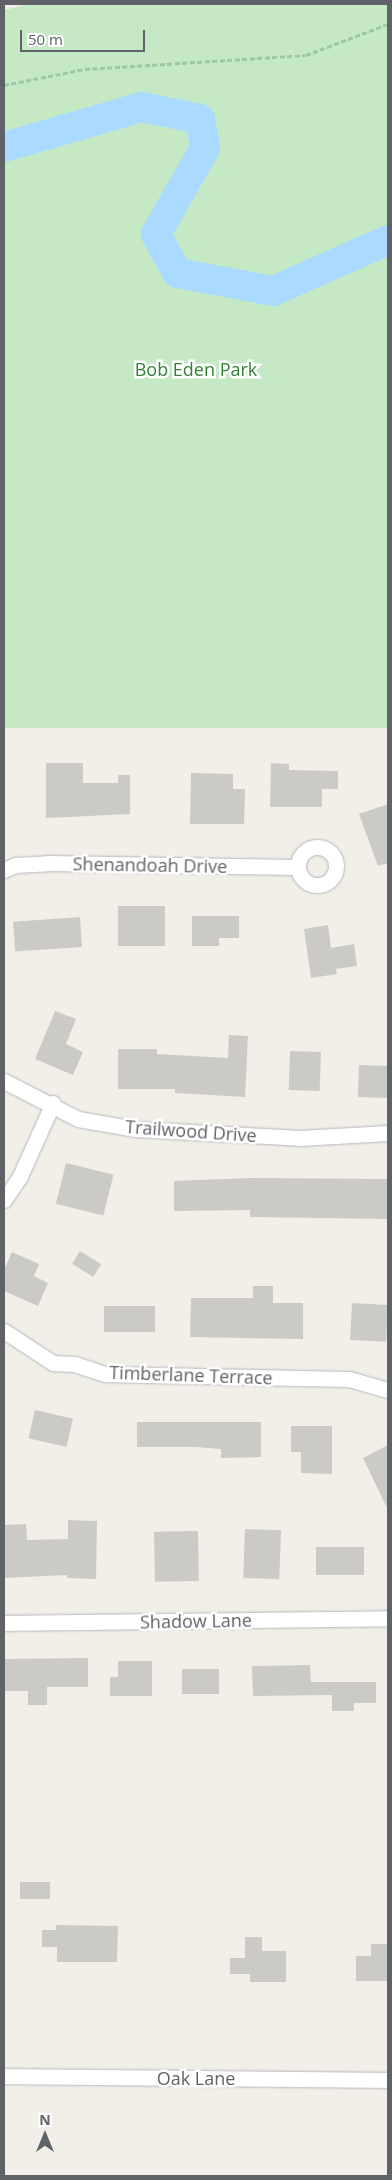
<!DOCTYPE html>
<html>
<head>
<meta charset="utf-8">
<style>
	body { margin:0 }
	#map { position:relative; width:392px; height:2180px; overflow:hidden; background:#f1efe8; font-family:"Open Sans",sans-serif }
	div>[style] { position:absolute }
	.green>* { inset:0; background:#c5e8c5 }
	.river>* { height:30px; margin:-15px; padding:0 15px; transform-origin:15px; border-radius:15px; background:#aadaff }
	.building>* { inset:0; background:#cccac5; transform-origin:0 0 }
	.path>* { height:3px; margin-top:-1.5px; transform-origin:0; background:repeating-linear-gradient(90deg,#9cc7a9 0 5px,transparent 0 7.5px) }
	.roads { filter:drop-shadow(0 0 1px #b5b8bc) drop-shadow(0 0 1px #b5b8bc) }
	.street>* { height:15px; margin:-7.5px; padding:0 7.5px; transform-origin:7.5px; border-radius:7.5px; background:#fff }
	.street>.ring { margin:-7.5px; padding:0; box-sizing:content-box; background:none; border:15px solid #fff; border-radius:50% }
	span { translate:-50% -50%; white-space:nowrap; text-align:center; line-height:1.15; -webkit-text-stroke:5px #fff; paint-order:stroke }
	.park-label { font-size:18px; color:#348238 }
	.street-label { font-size:18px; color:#5f6368 }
	.frame { position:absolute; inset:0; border:5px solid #5f6368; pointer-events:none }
	.north { position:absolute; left:20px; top:2110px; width:50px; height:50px; -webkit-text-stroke:4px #fff; paint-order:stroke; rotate:0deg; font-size:14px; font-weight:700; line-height:20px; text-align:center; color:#5f6368 }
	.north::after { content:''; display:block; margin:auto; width:18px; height:22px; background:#5f6368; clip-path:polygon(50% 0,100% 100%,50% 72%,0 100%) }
	.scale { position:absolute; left:20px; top:30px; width:125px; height:22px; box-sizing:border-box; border:2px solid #5f6368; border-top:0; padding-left:6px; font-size:15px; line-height:18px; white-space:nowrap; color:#5f6368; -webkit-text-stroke:4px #fff; paint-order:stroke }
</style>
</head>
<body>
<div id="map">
	<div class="green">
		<div style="clip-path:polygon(30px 4px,388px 4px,388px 728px,4px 728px,4px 10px)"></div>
	</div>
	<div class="river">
		<div style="left:4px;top:147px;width:144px;rotate:-16.2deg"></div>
		<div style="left:142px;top:107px;width:59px;rotate:11.7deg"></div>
		<div style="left:200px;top:119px;width:29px;rotate:80deg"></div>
		<div style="left:205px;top:148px;width:99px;rotate:119.7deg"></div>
		<div style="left:156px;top:234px;width:44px;rotate:61.7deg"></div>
		<div style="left:177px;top:273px;width:98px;rotate:10.6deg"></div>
		<div style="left:273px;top:291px;width:126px;rotate:-23.9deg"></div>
	</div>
	<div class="building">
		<div style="clip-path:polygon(46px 763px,83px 763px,83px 783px,118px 783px,118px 775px,130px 775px,130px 814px,46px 818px)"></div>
		<div style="clip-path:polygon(271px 763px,289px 764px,289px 770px,338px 771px,338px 789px,322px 789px,322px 807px,270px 807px)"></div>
		<div style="clip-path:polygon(191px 773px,233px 774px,233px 789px,245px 789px,244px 824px,190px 824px)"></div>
		<div style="clip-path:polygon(388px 804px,388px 863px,378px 866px,359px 814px)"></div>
		<div style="left:118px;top:906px;width:47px;height:40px"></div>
		<div style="clip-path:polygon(192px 916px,239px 916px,239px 938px,219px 938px,219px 946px,192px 946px)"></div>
		<div style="left:80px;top:917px;width:30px;height:67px;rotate:86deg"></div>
		<div style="clip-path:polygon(328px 925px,331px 948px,354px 944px,357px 966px,336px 969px,337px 974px,311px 978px,304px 929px)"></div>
		<div style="clip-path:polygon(55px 1011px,76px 1019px,66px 1044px,83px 1052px,73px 1075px,35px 1059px)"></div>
		<div style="clip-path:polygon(229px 1035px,248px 1036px,245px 1097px,175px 1093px,175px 1089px,118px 1089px,118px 1049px,157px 1049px,157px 1054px,228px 1058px)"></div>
		<div style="left:290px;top:1051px;width:31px;height:39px;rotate:2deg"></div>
		<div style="left:359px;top:1065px;width:29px;height:32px;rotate:2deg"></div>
		<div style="left:66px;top:1163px;width:49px;height:42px;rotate:14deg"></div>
		<div style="clip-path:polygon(250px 1178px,388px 1179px,388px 1219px,250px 1217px,250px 1210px,174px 1211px,174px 1181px)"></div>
		<div style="left:80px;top:1251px;width:25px;height:15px;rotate:32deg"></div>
		<div style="clip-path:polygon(12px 1252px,39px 1264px,34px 1276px,48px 1283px,38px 1306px,4px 1291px,4px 1270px)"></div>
		<div style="clip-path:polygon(253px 1286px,273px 1286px,273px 1303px,303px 1303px,303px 1339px,190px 1337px,191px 1298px,253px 1298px)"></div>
		<div style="left:352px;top:1303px;width:36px;height:37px;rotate:3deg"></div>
		<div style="left:104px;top:1306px;width:51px;height:26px"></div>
		<div style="left:35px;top:1410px;width:39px;height:29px;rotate:13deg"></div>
		<div style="clip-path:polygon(137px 1422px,261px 1422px,261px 1457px,221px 1458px,221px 1449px,195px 1447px,137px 1447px)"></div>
		<div style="clip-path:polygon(291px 1426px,332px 1426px,332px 1474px,301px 1473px,301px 1452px,291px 1452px)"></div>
		<div style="clip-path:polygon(388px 1445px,388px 1510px,363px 1458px)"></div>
		<div style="clip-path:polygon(68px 1520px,97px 1521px,96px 1579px,67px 1578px,67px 1575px,4px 1578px,4px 1525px,26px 1524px,27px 1540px,68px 1539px)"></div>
		<div style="left:245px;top:1529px;width:36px;height:49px;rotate:2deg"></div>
		<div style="left:198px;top:1531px;width:50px;height:44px;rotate:89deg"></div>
		<div style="left:316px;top:1547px;width:48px;height:28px"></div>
		<div style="clip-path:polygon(88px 1658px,88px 1687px,47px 1687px,47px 1705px,28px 1705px,28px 1691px,4px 1691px,4px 1659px)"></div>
		<div style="clip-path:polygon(118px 1661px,152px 1661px,152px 1696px,110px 1696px,110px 1677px,118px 1677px)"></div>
		<div style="clip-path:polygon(310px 1665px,311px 1682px,376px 1682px,376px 1703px,354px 1703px,354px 1711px,332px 1711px,332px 1695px,253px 1696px,252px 1666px)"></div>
		<div style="left:182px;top:1669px;width:37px;height:25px"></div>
		<div style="left:20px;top:1882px;width:30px;height:17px"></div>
		<div style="clip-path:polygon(56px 1925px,118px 1926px,117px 1962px,57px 1962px,57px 1947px,42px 1947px,42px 1930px,56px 1930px)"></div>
		<div style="clip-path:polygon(245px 1937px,262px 1937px,262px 1951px,286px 1951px,286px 1982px,250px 1982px,250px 1974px,230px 1974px,230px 1958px,245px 1958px)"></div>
		<div style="clip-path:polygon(371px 1944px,388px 1944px,388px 1981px,356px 1981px,356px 1956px,371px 1956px)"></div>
	</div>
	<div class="path">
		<div style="left:4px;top:85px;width:83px;rotate:-11.2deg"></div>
		<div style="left:85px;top:69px;width:221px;rotate:-3.6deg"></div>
		<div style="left:306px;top:55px;width:88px;rotate:-20.7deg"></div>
	</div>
	<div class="roads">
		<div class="street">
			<div class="ring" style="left:298px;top:847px;width:23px;height:23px"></div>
			<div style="left:4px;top:870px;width:12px;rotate:-24deg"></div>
			<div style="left:15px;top:865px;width:33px;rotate:-3deg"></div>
			<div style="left:48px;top:863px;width:250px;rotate:0.9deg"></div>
			<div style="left:4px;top:1081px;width:83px;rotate:27.2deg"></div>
			<div style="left:78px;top:1119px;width:59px;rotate:9.8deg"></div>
			<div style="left:136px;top:1129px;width:164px;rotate:3.1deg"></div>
			<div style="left:300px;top:1138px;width:88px;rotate:-3.3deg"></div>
			<div style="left:4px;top:1200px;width:29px;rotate:-56deg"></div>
			<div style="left:20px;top:1176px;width:80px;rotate:-65.7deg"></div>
			<div style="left:4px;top:1331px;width:59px;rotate:33.1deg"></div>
			<div style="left:53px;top:1363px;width:21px;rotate:3deg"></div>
			<div style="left:74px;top:1364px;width:33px;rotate:18deg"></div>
			<div style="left:105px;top:1374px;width:244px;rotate:1.2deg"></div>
			<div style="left:349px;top:1379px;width:41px;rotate:15.8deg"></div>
			<div style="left:4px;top:1623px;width:384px;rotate:-0.7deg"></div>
			<div style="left:4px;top:2076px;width:384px;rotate:0.6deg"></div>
		</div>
	</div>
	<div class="park-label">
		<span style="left:196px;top:369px">Bob Eden Park</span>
	</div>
	<div class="street-label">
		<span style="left:150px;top:865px;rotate:1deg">Shenandoah Drive</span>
		<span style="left:191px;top:1131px;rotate:4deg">Trailwood Drive</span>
		<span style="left:191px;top:1375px;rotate:2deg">Timberlane Terrace</span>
		<span style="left:196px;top:1621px;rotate:-1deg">Shadow Lane</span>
		<span style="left:196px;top:2078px">Oak Lane</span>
	</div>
	<div class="frame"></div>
	<div class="north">N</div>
	<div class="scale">50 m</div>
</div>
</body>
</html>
